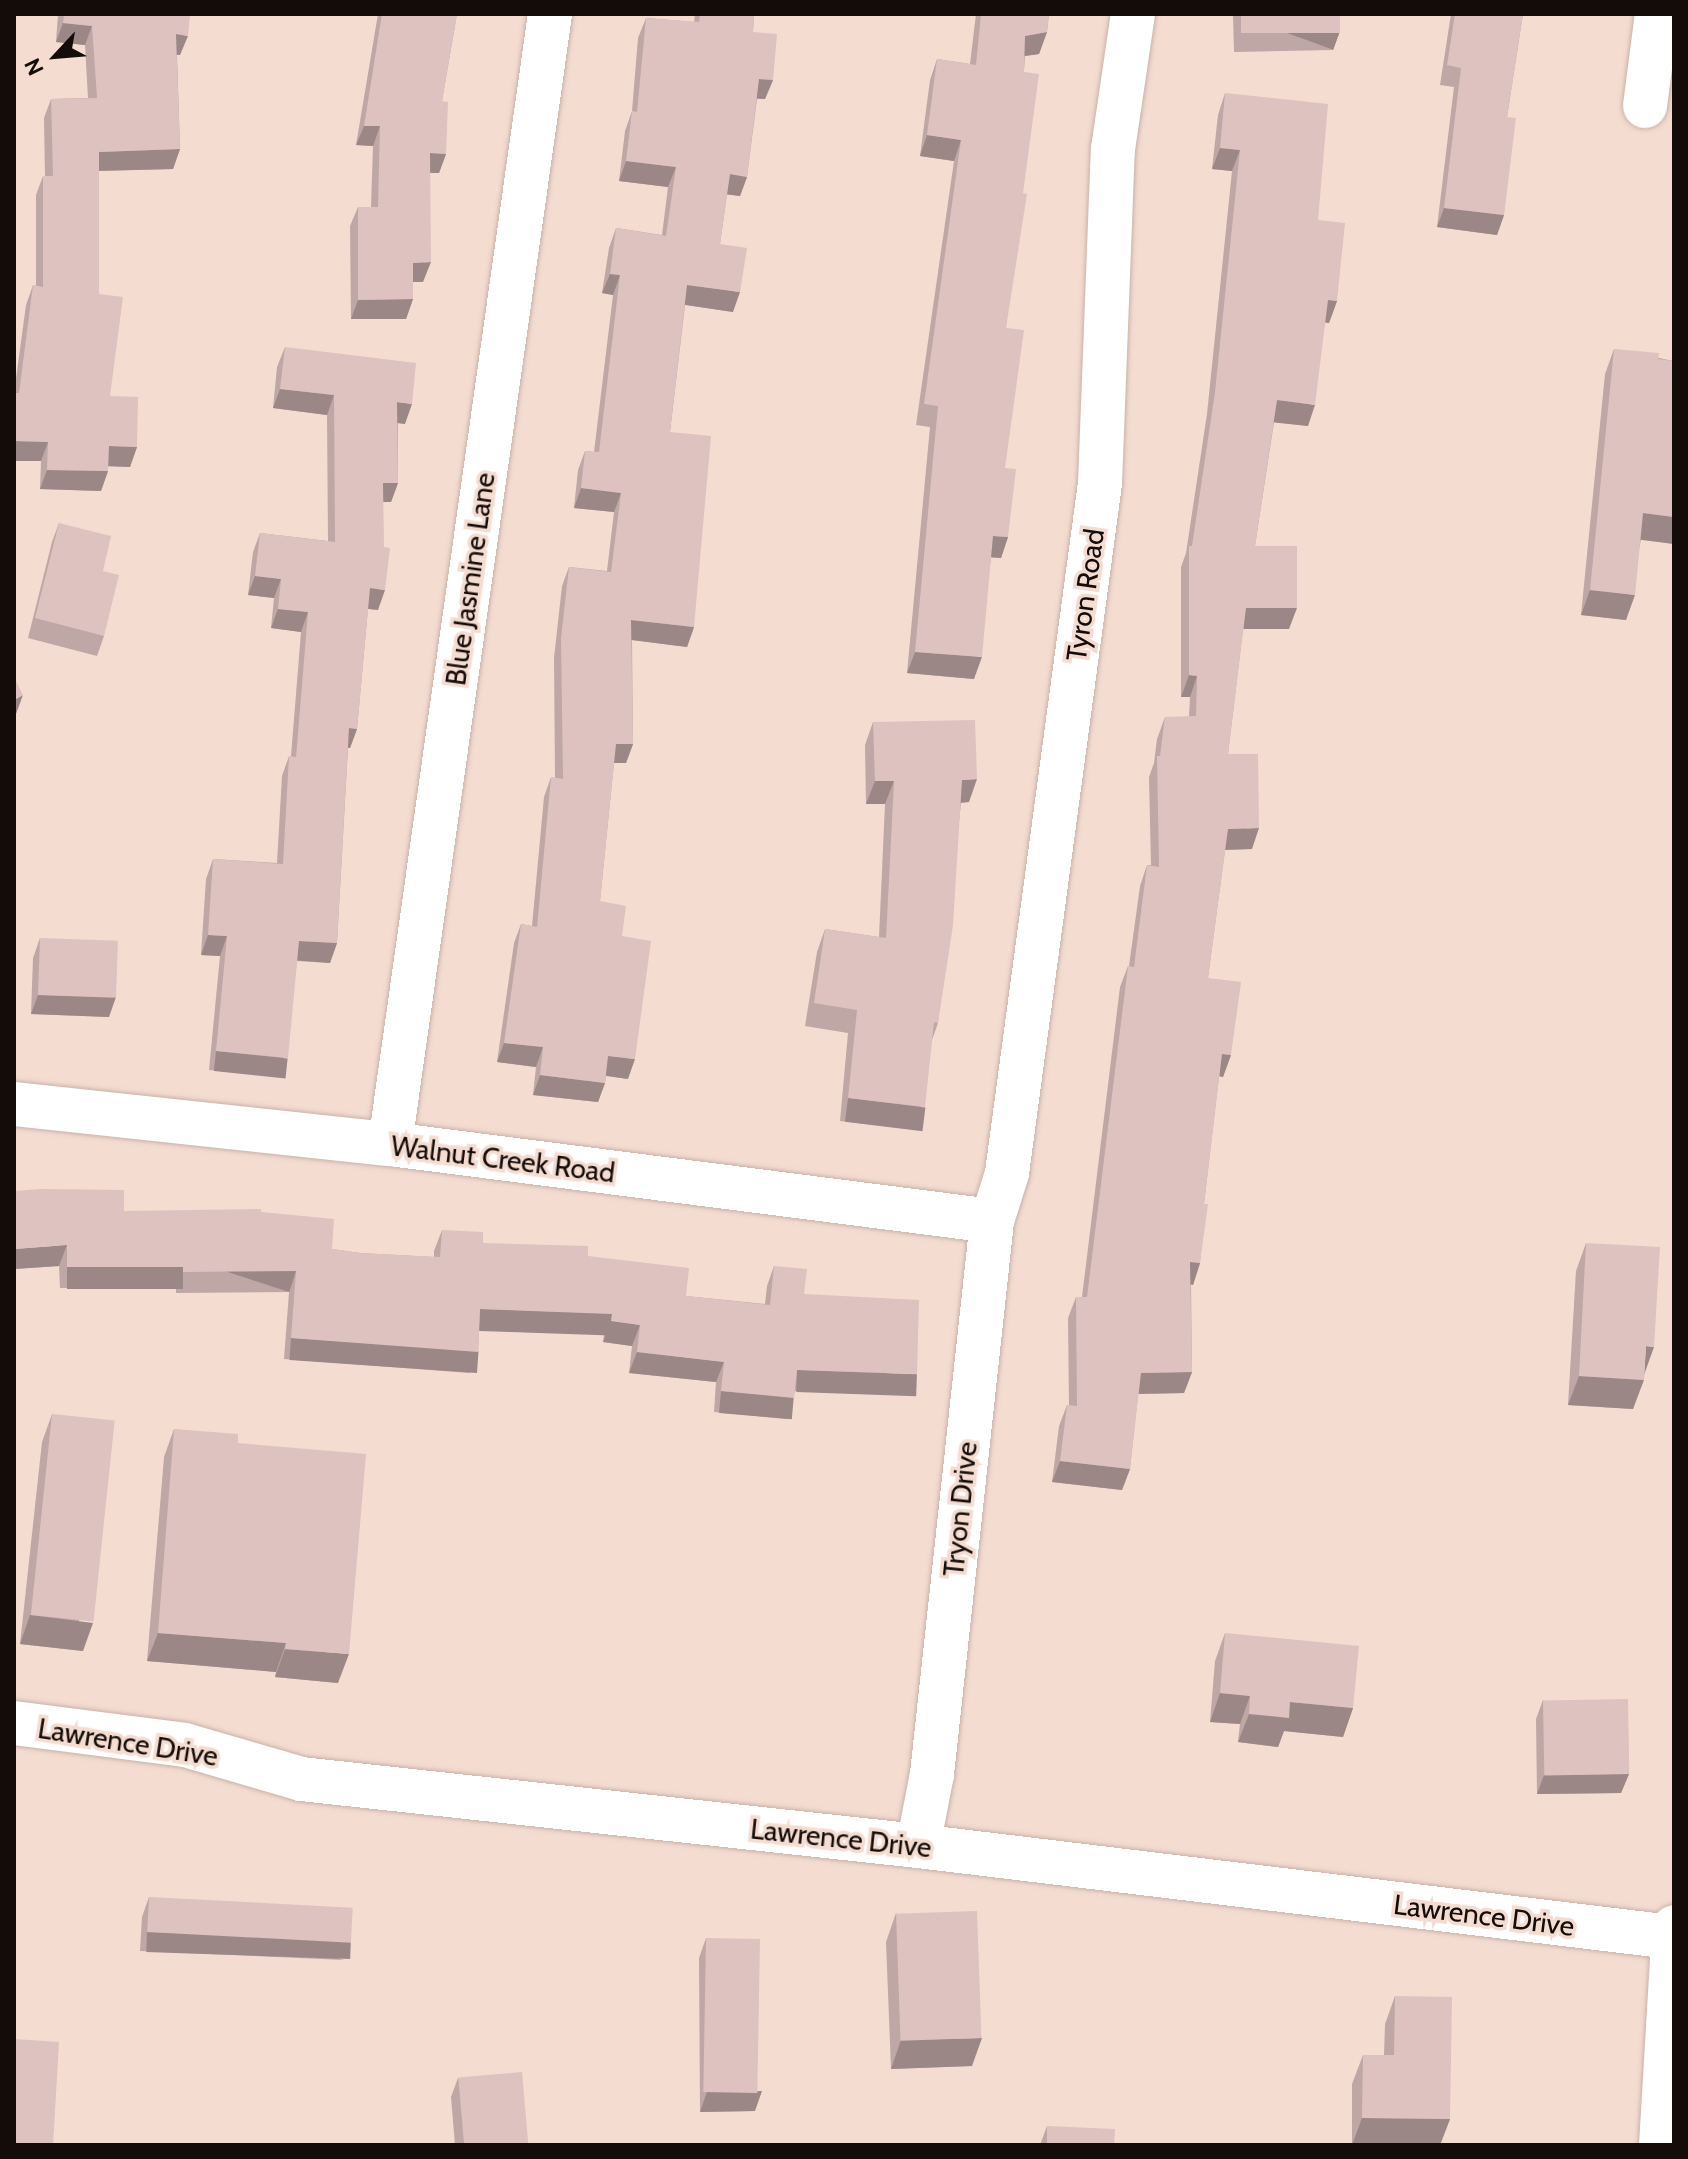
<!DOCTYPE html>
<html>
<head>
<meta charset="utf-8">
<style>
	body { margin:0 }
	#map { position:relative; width:1688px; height:2159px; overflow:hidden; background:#f4dcd1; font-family:Cabin,sans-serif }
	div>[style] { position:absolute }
	.roads { filter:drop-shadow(0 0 2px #c9b2a8) drop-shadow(0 0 2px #c9b2a8) }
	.minor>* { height:44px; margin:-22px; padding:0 22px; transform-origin:22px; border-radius:22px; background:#fff }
	.wall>* { inset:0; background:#bea7a5 }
	.shaded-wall>* { inset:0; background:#9b8886; transform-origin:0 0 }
	.building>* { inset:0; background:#ddc2c0; transform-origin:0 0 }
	span { translate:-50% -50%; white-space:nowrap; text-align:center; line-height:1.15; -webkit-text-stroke:7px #f4dcd1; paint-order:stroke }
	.street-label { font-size:28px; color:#140c09 }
	.frame { position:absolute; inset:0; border:16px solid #140c09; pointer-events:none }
	.north { position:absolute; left:16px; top:16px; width:80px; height:80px; -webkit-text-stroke:6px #f4dcd1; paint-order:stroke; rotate:244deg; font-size:22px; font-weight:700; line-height:32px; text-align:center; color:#140c09 }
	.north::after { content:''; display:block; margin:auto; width:28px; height:36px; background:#140c09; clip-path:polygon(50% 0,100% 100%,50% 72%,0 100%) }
</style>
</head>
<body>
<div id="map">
	<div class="roads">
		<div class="minor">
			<div style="left:1645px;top:106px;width:93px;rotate:-82.6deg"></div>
			<div style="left:14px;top:1104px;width:378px;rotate:6.1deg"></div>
			<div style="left:390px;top:1144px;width:607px;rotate:7.29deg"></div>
			<div style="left:390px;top:1144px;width:1141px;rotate:-81.94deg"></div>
			<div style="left:14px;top:1723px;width:172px;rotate:7.3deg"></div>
			<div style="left:185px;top:1745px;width:121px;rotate:16.3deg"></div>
			<div style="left:301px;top:1779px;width:621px;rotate:6.2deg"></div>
			<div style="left:918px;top:1846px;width:758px;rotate:6.89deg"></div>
			<div style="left:918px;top:1846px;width:73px;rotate:-79deg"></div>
			<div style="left:932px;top:1774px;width:556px;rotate:-83.81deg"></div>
			<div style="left:992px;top:1221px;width:50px;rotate:-72.6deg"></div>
			<div style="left:1007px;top:1173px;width:696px;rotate:-82.32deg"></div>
			<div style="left:1100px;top:483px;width:334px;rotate:-87.8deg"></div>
			<div style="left:1113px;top:149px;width:136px;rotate:-81.6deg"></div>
			<div style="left:1661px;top:2145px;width:218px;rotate:-86.6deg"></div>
		</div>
	</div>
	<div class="wall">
		<div style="clip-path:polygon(58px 14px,190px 14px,180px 55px,177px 55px,180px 149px,173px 169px,99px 171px,99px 294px,110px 396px,137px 447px,130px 467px,108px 466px,108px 471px,101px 491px,40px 489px,41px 461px,14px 461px,14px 393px,26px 305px,33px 285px,36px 286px,36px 195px,43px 176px,45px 176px,44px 118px,51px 99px,88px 98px,85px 45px,56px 42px)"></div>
		<div style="clip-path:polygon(378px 14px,457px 14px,442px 101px,446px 154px,439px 173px,430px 173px,423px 282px,413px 282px,413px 299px,406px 319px,351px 319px,350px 226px,358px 207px,371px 207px,373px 146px,356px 145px)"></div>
		<div style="clip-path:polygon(695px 14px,754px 14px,753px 32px,773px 80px,765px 99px,757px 99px,747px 177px,740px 196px,727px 194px,720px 244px,733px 312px,685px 305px,670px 432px,694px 627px,687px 647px,632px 640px,633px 744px,626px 763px,614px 763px,600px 901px,622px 936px,628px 1079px,606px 1076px,605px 1083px,598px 1102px,533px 1095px,536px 1067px,497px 1062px,514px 943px,521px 924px,532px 926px,544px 797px,551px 777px,555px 778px,554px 658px,562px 586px,569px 567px,607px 571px,614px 512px,574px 508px,578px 470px,585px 451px,594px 452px,613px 295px,602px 293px,609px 248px,616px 228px,662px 235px,668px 187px,619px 181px,625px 131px,632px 111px,638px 38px,646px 18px,694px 22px)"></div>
		<div style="clip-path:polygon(976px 14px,1049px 14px,1047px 32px,1039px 54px,1025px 56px,1006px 328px,1005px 468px,1008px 537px,1001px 558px,991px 557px,974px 679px,907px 673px,930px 427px,916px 425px,954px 161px,920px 156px,930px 80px,937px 59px,970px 64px)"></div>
		<div style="clip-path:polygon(1233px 14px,1340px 14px,1340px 31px,1333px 50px,1234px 52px)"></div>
		<div style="clip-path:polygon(1451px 14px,1523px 14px,1507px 117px,1504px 215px,1497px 235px,1437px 227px,1454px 87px,1440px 85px)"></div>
		<div style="clip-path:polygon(1225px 93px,1318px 220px,1337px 301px,1329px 323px,1325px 322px,1308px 426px,1274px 422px,1255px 546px,1289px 629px,1243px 629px,1228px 754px,1252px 849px,1225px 850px,1208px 978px,1231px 1055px,1223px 1077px,1219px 1076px,1204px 1204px,1200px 1263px,1193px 1285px,1191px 1284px,1192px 1372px,1184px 1393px,1138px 1394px,1130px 1469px,1122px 1490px,1052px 1482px,1059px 1426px,1067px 1405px,1069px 1405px,1068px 1318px,1076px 1297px,1082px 1297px,1120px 987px,1128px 966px,1129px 966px,1140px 886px,1147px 865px,1151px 865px,1149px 777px,1154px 763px,1157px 739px,1165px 717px,1189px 717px,1190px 697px,1181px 697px,1181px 567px,1186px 553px,1207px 414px,1232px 171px,1212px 169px,1218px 115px)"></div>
		<div style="clip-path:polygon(285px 347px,405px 424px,398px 423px,398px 483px,391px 502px,383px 502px,378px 610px,368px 609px,357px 729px,350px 748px,348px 748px,337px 943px,330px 963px,297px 961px,281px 1077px,209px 1070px,220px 956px,201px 955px,206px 879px,213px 859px,277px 863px,282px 776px,289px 756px,291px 756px,301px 632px,271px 628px,274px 598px,248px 595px,253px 552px,260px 533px,328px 541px,327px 415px,273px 408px,277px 367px)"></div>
		<div style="clip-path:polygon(1614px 349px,1674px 361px,1674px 544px,1641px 539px,1626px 620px,1581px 615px,1605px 374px)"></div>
		<div style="clip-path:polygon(59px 523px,103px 571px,104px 636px,97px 656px,28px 638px,52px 542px)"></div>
		<div style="clip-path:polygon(873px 722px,969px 802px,961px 803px,938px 1023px,932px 1040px,917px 1130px,840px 1121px,848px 1033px,805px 1026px,817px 952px,825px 929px,879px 937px,885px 804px,866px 804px,865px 745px)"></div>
		<div style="clip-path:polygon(40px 938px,109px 1017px,31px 1014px,33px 958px)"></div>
		<div style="clip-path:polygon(124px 1211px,261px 1212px,332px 1249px,360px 1253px,434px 1257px,434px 1251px,442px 1230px,483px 1243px,588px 1256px,686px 1296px,765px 1304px,767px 1286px,774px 1266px,909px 1395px,795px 1391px,787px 1419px,714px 1412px,716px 1382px,629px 1373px,632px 1346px,603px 1342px,604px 1334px,479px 1330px,478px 1352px,470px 1373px,284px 1359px,289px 1292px,176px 1293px,176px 1288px,60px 1288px,59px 1266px,14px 1269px)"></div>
		<div style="clip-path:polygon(1586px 1243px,1644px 1374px,1633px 1409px,1568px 1405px,1576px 1271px)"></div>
		<div style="clip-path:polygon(52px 1414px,83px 1651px,20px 1644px,42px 1442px)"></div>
		<div style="clip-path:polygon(174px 1429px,238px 1443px,338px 1683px,275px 1677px,276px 1672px,147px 1661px,164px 1457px)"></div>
		<div style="clip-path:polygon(1225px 1633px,1353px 1708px,1343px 1737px,1284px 1731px,1278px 1747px,1238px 1742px,1240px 1724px,1210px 1722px,1215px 1661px)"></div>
		<div style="clip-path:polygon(1543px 1700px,1629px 1774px,1621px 1793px,1537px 1794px,1536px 1719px)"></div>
		<div style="clip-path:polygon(149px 1897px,344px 1960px,140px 1951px,142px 1917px)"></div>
		<div style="clip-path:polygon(896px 1913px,972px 2066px,891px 2069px,886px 1942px)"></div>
		<div style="clip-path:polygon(706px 1938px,755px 2111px,700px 2112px,699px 1958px)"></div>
		<div style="clip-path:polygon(1395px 1996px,1450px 2119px,1440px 2145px,1352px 2145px,1352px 2084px,1363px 2055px,1384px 2055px,1385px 2024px)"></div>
		<div style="clip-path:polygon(458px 2078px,529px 2145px,455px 2145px,451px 2097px)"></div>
		<div style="clip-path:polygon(1047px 2126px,1114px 2145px,1040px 2145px)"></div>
	</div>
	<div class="shaded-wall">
		<div style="clip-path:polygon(63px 23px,92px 26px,85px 45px,56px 42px)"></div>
		<div style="left:1340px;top:31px;width:20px;height:99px;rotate:110deg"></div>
		<div style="clip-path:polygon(1047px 32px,1039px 54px,1018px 57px,1025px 36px)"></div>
		<div style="clip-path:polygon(176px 34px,188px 36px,180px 55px,169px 54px)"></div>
		<div style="clip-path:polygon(759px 79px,773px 80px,765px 99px,752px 98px)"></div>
		<div style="clip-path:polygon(364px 126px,380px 126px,373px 146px,356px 145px)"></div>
		<div style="clip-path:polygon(927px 135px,961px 140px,954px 161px,920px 156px)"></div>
		<div style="clip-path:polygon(1220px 148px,1240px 150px,1232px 171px,1212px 169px)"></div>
		<div style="clip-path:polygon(180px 149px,173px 169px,92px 171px,99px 152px)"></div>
		<div style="clip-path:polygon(430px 153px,446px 154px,439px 173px,423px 173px)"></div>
		<div style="clip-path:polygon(626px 161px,676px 167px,668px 187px,619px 181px)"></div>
		<div style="clip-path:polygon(730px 174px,747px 177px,740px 196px,723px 194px)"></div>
		<div style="clip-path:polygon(1444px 208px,1504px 215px,1497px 235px,1437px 227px)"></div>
		<div style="clip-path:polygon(431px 262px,423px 282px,406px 282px,413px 263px)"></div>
		<div style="clip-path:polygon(610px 274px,620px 275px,613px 295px,602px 293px)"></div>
		<div style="clip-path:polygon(687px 285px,740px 292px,733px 312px,680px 304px)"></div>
		<div style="clip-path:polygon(413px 299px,406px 319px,351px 319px,358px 300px)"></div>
		<div style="clip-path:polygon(1328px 300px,1337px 301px,1329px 323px,1320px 322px)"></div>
		<div style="clip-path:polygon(280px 389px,334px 395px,327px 415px,273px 408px)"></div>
		<div style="clip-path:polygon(1277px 400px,1315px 405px,1308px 426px,1270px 422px)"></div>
		<div style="clip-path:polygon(397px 402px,412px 404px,405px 424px,390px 422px)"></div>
		<div style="clip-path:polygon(14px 441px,48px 442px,41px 461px,14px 461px)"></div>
		<div style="clip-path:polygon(109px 446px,137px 447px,130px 467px,102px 466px)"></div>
		<div style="clip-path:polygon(47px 470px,108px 471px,101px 491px,40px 489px)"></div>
		<div style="clip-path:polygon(383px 483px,398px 483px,391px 502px,376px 502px)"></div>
		<div style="clip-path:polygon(581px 488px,621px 493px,614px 512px,574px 508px)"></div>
		<div style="clip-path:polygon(1643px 513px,1674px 517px,1674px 544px,1634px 539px)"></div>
		<div style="clip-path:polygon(993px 536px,1008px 537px,1001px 558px,985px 557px)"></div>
		<div style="clip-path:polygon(255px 576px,281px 579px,274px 598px,248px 595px)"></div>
		<div style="clip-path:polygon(370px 588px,385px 590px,378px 610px,362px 608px)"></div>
		<div style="clip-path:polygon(1590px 590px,1635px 595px,1626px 620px,1581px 615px)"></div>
		<div style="clip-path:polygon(1246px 608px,1297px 608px,1289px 629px,1238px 629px)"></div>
		<div style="clip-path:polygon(278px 609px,308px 612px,301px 632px,271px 628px)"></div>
		<div style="clip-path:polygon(631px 620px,694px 627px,687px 647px,624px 639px)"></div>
		<div style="clip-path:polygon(915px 652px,982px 657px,974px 679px,907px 673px)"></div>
		<div style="clip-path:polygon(1189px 675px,1197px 676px,1190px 697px,1181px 697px)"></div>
		<div style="clip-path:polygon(23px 695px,16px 714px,14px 716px,14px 700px)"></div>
		<div style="clip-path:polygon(349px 728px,357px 729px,350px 748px,342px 747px)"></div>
		<div style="clip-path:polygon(616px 744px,633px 744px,626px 763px,609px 763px)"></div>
		<div style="clip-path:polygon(977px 779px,969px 802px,954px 803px,962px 780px)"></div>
		<div style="clip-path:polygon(875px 781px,894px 781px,885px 804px,866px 804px)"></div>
		<div style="clip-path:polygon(1259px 828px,1252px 849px,1220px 850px,1228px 829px)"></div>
		<div style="clip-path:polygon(208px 935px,227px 936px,220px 956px,201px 955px)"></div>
		<div style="clip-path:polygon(299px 941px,337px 943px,330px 963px,292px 960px)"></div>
		<div style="clip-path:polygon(38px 995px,116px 997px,109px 1017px,31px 1014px)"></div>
		<div style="clip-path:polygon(504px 1043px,543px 1047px,536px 1067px,497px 1062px)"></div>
		<div style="left:216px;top:1051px;width:72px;height:20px;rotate:6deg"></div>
		<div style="clip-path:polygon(1222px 1054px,1231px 1055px,1223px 1077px,1214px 1075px)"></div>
		<div style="clip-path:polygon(608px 1056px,635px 1059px,628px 1079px,601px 1075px)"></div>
		<div style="clip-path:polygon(540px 1075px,605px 1083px,598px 1102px,533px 1095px)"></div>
		<div style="left:848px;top:1098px;width:78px;height:24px;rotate:7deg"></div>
		<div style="clip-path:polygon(67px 1245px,59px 1266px,14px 1269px,14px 1249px)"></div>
		<div style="clip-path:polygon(1190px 1262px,1200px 1263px,1193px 1285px,1183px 1283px)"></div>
		<div style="left:67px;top:1267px;width:116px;height:22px"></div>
		<div style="left:296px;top:1271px;width:22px;height:113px;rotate:108deg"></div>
		<div style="left:480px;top:1309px;width:132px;height:22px;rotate:2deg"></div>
		<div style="clip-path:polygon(611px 1321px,640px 1325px,632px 1346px,603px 1342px)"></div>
		<div style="left:291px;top:1338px;width:188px;height:22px;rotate:4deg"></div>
		<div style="clip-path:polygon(1646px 1346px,1654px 1347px,1644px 1375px)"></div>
		<div style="clip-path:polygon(637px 1352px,724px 1362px,716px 1382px,629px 1373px)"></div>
		<div style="left:797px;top:1370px;width:120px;height:22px;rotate:2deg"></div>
		<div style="clip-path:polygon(1192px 1372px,1184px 1393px,1133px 1394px,1141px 1373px)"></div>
		<div style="clip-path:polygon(1579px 1376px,1644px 1380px,1633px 1409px,1568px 1405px)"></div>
		<div style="left:721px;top:1391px;width:73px;height:22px;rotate:5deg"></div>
		<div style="clip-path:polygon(1060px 1461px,1130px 1469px,1122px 1490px,1052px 1482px)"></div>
		<div style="clip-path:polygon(30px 1615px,93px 1623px,83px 1651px,20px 1644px)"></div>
		<div style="clip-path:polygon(158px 1633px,286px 1643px,276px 1672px,147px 1661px)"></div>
		<div style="clip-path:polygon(285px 1649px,349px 1654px,338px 1683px,275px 1677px)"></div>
		<div style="clip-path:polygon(1220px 1693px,1250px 1696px,1240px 1724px,1210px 1722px)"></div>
		<div style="clip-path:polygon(1290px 1702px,1353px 1708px,1343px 1737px,1284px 1731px,1278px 1747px,1238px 1742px,1249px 1714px)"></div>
		<div style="clip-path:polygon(1629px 1774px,1621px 1793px,1537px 1794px,1544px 1775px)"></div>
		<div style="left:147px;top:1932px;width:204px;height:20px;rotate:2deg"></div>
		<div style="clip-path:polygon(982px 2038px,972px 2066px,891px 2069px,901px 2040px)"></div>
		<div style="clip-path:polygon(762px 2091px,755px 2111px,700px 2112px,707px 2092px)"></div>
		<div style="clip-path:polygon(1362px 2118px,1450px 2119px,1440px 2145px,1352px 2145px)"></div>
	</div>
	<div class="building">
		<div style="clip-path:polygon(64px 14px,190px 14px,188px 36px,176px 34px,180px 149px,99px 152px,99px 294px,123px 297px,110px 396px,138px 397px,137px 447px,109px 446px,108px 471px,47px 470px,48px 442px,14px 441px,14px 393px,19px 393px,33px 285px,43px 287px,43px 176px,53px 176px,51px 99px,97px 98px,92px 26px,63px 23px)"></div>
		<div style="clip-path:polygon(382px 14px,457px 14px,442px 101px,448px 102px,446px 154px,430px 153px,431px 262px,413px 263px,413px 299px,358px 300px,358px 207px,378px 207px,380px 126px,364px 126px)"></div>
		<div style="clip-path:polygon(700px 14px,754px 14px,753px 32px,777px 34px,773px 80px,759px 79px,747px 177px,730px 174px,720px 244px,747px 248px,740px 292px,687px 285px,670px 432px,711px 436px,694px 627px,631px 620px,633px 744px,616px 744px,600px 901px,626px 906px,622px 936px,651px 941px,635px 1059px,608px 1056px,605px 1083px,540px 1075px,543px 1047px,504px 1043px,521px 924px,537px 927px,551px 777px,563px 779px,561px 638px,569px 567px,611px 572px,621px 493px,581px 488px,585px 451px,599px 452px,620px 275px,610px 274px,616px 228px,666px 236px,676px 167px,626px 161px,632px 111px,637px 112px,646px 18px,699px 22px)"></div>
		<div style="clip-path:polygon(981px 14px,1049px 14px,1047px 32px,1025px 36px,1024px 72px,1039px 74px,1023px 193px,1027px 194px,1006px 328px,1024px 330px,1005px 468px,1016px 469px,1008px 537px,993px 536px,982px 657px,915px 652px,938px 406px,924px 404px,961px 140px,927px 135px,937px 59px,976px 65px)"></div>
		<div style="left:1241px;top:14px;width:99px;height:19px"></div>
		<div style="clip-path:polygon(1455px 14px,1523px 14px,1507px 117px,1516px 118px,1504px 215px,1444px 208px,1461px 68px,1447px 65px)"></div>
		<div style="clip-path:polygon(1225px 93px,1328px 104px,1318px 220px,1345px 223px,1337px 301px,1328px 300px,1315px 405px,1277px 400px,1255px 546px,1297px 546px,1297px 608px,1246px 608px,1228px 754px,1258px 754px,1259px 828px,1228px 829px,1208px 978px,1241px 982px,1231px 1055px,1222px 1054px,1204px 1204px,1208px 1204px,1200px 1263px,1190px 1262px,1192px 1372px,1141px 1373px,1130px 1469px,1060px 1461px,1067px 1405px,1077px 1406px,1076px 1297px,1087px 1297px,1128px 966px,1134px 967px,1147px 865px,1159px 867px,1157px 756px,1160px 756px,1165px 717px,1196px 716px,1197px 676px,1189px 675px,1189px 546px,1192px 546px,1215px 392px,1240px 150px,1220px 148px)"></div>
		<div style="clip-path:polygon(285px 347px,416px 363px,412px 404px,397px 402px,398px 483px,383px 483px,384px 547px,390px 548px,385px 590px,370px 588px,357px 729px,349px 728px,337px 943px,299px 941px,288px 1058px,216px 1051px,227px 936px,208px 935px,213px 859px,283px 864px,289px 756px,296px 757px,308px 612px,278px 609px,281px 579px,255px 576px,260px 533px,335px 542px,334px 395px,280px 389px)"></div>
		<div style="clip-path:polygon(1614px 349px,1659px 353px,1658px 359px,1674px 361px,1674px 517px,1643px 513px,1635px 595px,1590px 590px)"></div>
		<div style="clip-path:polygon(59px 523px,111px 536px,103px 571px,119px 575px,104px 636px,35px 618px)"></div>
		<div style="clip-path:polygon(14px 677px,23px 695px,14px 700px)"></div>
		<div style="clip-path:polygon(975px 720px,977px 779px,962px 780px,953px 925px,938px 1023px,934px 1022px,925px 1107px,848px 1098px,857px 1010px,814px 1003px,825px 929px,886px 938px,894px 781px,875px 781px,873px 722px)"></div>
		<div style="left:40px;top:938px;width:78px;height:57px;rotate:2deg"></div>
		<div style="clip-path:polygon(40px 1189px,124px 1190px,124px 1211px,261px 1209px,261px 1212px,334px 1219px,332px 1249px,360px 1253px,440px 1257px,442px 1230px,483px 1232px,483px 1243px,588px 1246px,588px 1256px,689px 1268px,686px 1296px,770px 1305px,774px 1266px,807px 1269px,804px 1294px,919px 1300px,917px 1374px,797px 1370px,794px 1398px,721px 1391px,724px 1362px,637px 1352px,640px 1325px,611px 1321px,612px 1314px,480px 1309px,478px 1352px,291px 1338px,296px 1271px,183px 1272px,183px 1267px,67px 1267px,67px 1245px,14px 1249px,14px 1191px)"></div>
		<div style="clip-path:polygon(1586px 1243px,1660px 1247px,1654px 1347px,1646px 1346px,1644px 1380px,1579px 1376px)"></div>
		<div style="left:52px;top:1414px;width:63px;height:202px;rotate:6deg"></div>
		<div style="clip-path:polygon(174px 1429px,238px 1434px,238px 1443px,366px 1454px,349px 1654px,285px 1649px,286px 1643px,158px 1633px)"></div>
		<div style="clip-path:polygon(1225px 1633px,1359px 1646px,1353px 1708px,1290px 1702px,1289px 1718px,1249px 1714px,1250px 1696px,1220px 1693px)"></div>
		<div style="left:1628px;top:1699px;width:75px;height:85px;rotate:89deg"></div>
		<div style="left:149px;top:1897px;width:204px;height:35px;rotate:3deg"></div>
		<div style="left:977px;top:1911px;width:127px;height:81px;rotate:88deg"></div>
		<div style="left:706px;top:1938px;width:54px;height:154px;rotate:1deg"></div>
		<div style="clip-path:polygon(1395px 1996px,1452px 1997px,1450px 2119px,1362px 2118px,1363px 2055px,1394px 2055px)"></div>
		<div style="clip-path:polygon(14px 2039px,59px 2042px,53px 2145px,14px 2145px)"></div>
		<div style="left:522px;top:2072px;width:73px;height:64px;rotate:85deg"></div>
		<div style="clip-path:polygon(1047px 2126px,1115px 2129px,1114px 2145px,1047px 2145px)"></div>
	</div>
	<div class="street-label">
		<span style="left:470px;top:579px;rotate:-82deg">Blue Jasmine Lane</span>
		<span style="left:1085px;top:595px;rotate:-82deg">Tyron Road</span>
		<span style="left:503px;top:1159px;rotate:7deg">Walnut Creek Road</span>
		<span style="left:960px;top:1509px;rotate:-84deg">Tryon Drive</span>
		<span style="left:128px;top:1742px;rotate:9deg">Lawrence Drive</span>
		<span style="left:841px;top:1838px;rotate:6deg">Lawrence Drive</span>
		<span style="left:1484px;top:1915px;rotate:7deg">Lawrence Drive</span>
	</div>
	<div class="frame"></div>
	<div class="north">N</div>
</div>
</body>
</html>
